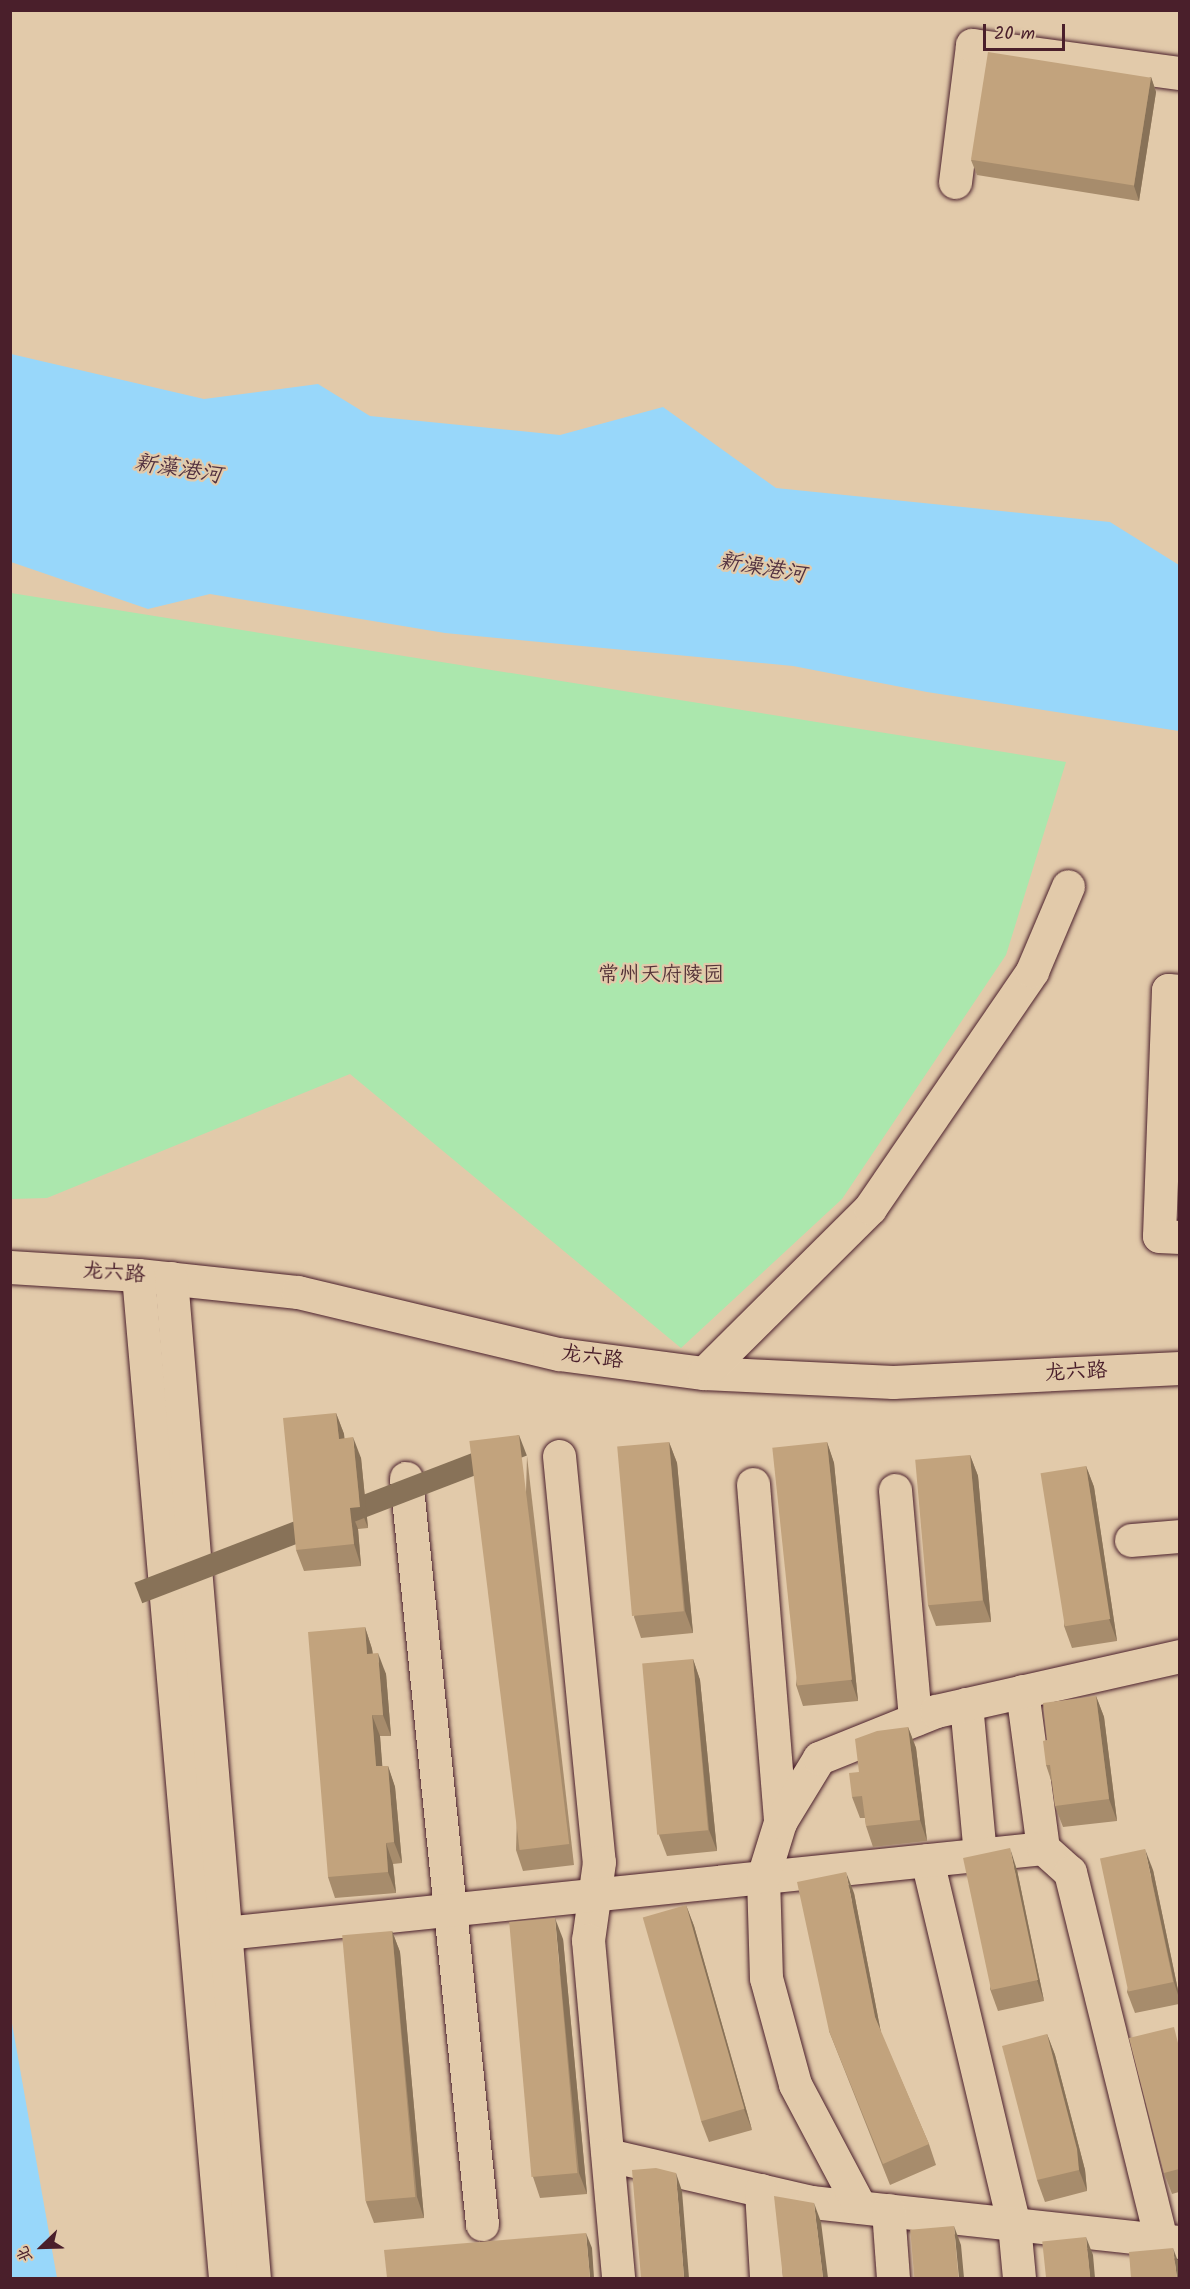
<!DOCTYPE html>
<html>
<head>
<meta charset="utf-8">
<style>
	body { margin:0 }
	#map { position:relative; width:1190px; height:2289px; overflow:hidden; background:#e2caaa; font-family:Kalam,"LXGW WenKai TC",sans-serif }
	div>[style] { position:absolute }
	.green>* { inset:0; background:#abe7ad }
	.water>* { inset:0; background:#98d7fa }
	.roads { filter:drop-shadow(0 0 2px #4a1f2b) drop-shadow(0 0 2px #4a1f2b) }
	.minor>* { height:33px; margin:-16.5px; padding:0 16.5px; transform-origin:16.5px; border-radius:16.5px; background:#e2caaa }
	.wall>* { inset:0; background:#a78c6c }
	.shaded-wall>* { inset:0; background:#887258; transform-origin:0 0 }
	.building>* { inset:0; background:#c2a37d; transform-origin:0 0 }
	span { translate:-50% -50%; white-space:nowrap; text-align:center; line-height:1.15; -webkit-text-stroke:4.5px #e2caaa; paint-order:stroke }
	.park-label { font-size:21px; color:#543338 }
	.street-label { font-size:21px; color:#4a1f2b }
	.water-label { font-size:22px; color:#523140; font-style:italic }
	.frame { position:absolute; inset:0; border:12px solid #4a1f2b; pointer-events:none }
	.north { position:absolute; left:12px; top:2217px; width:60px; height:60px; -webkit-text-stroke:4px #e2caaa; paint-order:stroke; rotate:247deg; font-size:16px; font-weight:700; line-height:24px; text-align:center; color:#4a1f2b }
	.north::after { content:''; display:block; margin:auto; width:21px; height:27px; background:#4a1f2b; clip-path:polygon(50% 0,100% 100%,50% 72%,0 100%) }
	.scale { position:absolute; left:983px; top:24px; width:82px; height:27px; box-sizing:border-box; border:3px solid #4a1f2b; border-top:0; padding-left:8px; font-size:18px; line-height:21px; white-space:nowrap; color:#4a1f2b; -webkit-text-stroke:4px #e2caaa; paint-order:stroke }
</style>
</head>
<body>
<div id="map">
	<div class="green">
		<div style="clip-path:polygon(10px 593px,11px 593px,1066px 762px,1006px 955px,842px 1199px,681px 1348px,350px 1074px,47px 1198px,11px 1199px)"></div>
	</div>
	<div class="water">
		<div style="clip-path:polygon(11px 354px,204px 399px,318px 384px,370px 416px,560px 435px,663px 407px,776px 488px,1110px 522px,1179px 565px,1179px 731px,927px 692px,793px 666px,445px 633px,210px 594px,148px 609px,11px 562px)"></div>
		<div style="clip-path:polygon(10px 2018px,11px 2018px,57px 2278px,11px 2278px)"></div>
	</div>
	<div class="roads">
		<div class="minor">
			<div style="left:955px;top:182px;width:138px;rotate:-82.9deg"></div>
			<div style="left:972px;top:45px;width:210px;rotate:7.7deg"></div>
			<div style="left:1180px;top:991px;width:12px;rotate:-175deg"></div>
			<div style="left:1168px;top:990px;width:246px;rotate:92.1deg"></div>
			<div style="left:1159px;top:1236px;width:21px;rotate:3deg"></div>
			<div style="left:10px;top:1267px;width:128px;rotate:3.6deg"></div>
			<div style="left:138px;top:1275px;width:161px;rotate:6.1deg"></div>
			<div style="left:298px;top:1292px;width:268px;rotate:13.4deg"></div>
			<div style="left:559px;top:1354px;width:146px;rotate:7.5deg"></div>
			<div style="left:704px;top:1373px;width:189px;rotate:2.7deg"></div>
			<div style="left:893px;top:1382px;width:287px;rotate:-2.8deg"></div>
			<div style="left:138px;top:1275px;width:1007px;rotate:85.04deg"></div>
			<div style="left:171px;top:1278px;width:1003px;rotate:85.26deg"></div>
			<div style="left:704px;top:1373px;width:234px;rotate:-44.8deg"></div>
			<div style="left:870px;top:1208px;width:287px;rotate:-55.6deg"></div>
			<div style="left:1032px;top:971px;width:92px;rotate:-67deg"></div>
			<div style="left:559px;top:1456px;width:408px;rotate:84.4deg"></div>
			<div style="left:599px;top:1862px;width:79px;rotate:98deg"></div>
			<div style="left:588px;top:1940px;width:339px;rotate:84.9deg"></div>
			<div style="left:406px;top:1478px;width:750px;rotate:84.18deg"></div>
			<div style="left:753px;top:1484px;width:339px;rotate:85.4deg"></div>
			<div style="left:895px;top:1490px;width:230px;rotate:85deg"></div>
			<div style="left:1131px;top:1540px;width:49px;rotate:-4.7deg"></div>
			<div style="left:1022px;top:1691px;width:158px;rotate:82.4deg"></div>
			<div style="left:966px;top:1704px;width:152px;rotate:84.7deg"></div>
			<div style="left:927px;top:1860px;width:374px;rotate:76.6deg"></div>
			<div style="left:1014px;top:2224px;width:54px;rotate:84.7deg"></div>
			<div style="left:225px;top:1933px;width:822px;rotate:-5.93deg"></div>
			<div style="left:1043px;top:1848px;width:36px;rotate:42deg"></div>
			<div style="left:1070px;top:1872px;width:379px;rotate:76.1deg"></div>
			<div style="left:608px;top:2155px;width:208px;rotate:13deg"></div>
			<div style="left:811px;top:2202px;width:371px;rotate:6.2deg"></div>
			<div style="left:761px;top:2190px;width:88px;rotate:86.7deg"></div>
			<div style="left:860px;top:2207px;width:139px;rotate:-117.9deg"></div>
			<div style="left:795px;top:2084px;width:110px;rotate:-105.3deg"></div>
			<div style="left:766px;top:1978px;width:101px;rotate:-91.7deg"></div>
			<div style="left:763px;top:1877px;width:58px;rotate:-72.8deg"></div>
			<div style="left:780px;top:1822px;width:75px;rotate:-58.6deg"></div>
			<div style="left:819px;top:1758px;width:126px;rotate:-21.9deg"></div>
			<div style="left:936px;top:1711px;width:250px;rotate:-12.7deg"></div>
			<div style="left:888px;top:2210px;width:68px;rotate:85.8deg"></div>
		</div>
	</div>
	<div class="wall">
		<div style="clip-path:polygon(1151px 77px,1156px 92px,1139px 201px,977px 175px,971px 160px)"></div>
		<div style="clip-path:polygon(336px 1413px,344px 1434px,344px 1438px,361px 1458px,368px 1528px,358px 1529px,361px 1566px,304px 1571px,296px 1550px)"></div>
		<div style="clip-path:polygon(669px 1442px,677px 1463px,693px 1633px,641px 1638px,634px 1617px)"></div>
		<div style="clip-path:polygon(827px 1442px,834px 1463px,858px 1701px,803px 1706px,796px 1685px)"></div>
		<div style="clip-path:polygon(970px 1455px,978px 1476px,991px 1622px,936px 1626px,928px 1605px)"></div>
		<div style="clip-path:polygon(527px 1456px,574px 1865px,523px 1871px,516px 1850px)"></div>
		<div style="clip-path:polygon(1086px 1466px,1094px 1487px,1117px 1641px,1072px 1648px,1064px 1626px)"></div>
		<div style="clip-path:polygon(365px 1627px,372px 1649px,373px 1654px,386px 1674px,391px 1736px,380px 1736px,382px 1766px,388px 1766px,395px 1787px,402px 1863px,393px 1864px,396px 1893px,335px 1898px,328px 1877px)"></div>
		<div style="clip-path:polygon(693px 1659px,700px 1680px,717px 1851px,667px 1856px,659px 1835px)"></div>
		<div style="clip-path:polygon(1096px 1696px,1104px 1717px,1117px 1821px,1063px 1827px,1055px 1806px,1052px 1783px,1046px 1765px,1047px 1740px)"></div>
		<div style="clip-path:polygon(908px 1727px,916px 1748px,927px 1841px,873px 1847px,866px 1826px,865px 1818px,860px 1818px,852px 1797px,859px 1772px)"></div>
		<div style="clip-path:polygon(1017px 1870px,1044px 2001px,998px 2011px,990px 1989px)"></div>
		<div style="clip-path:polygon(1153px 1870px,1179px 1995px,1179px 2004px,1135px 2013px,1127px 1992px)"></div>
		<div style="clip-path:polygon(854px 1893px,881px 2033px,929px 2144px,936px 2165px,890px 2185px,829px 2031px)"></div>
		<div style="clip-path:polygon(686px 1905px,694px 1926px,752px 2130px,709px 2142px,701px 2121px)"></div>
		<div style="clip-path:polygon(392px 1931px,400px 1952px,424px 2218px,374px 2223px,366px 2202px)"></div>
		<div style="clip-path:polygon(563px 1939px,587px 2194px,540px 2198px,533px 2177px)"></div>
		<div style="clip-path:polygon(1047px 2034px,1055px 2055px,1085px 2170px,1087px 2191px,1045px 2202px,1037px 2180px)"></div>
		<div style="clip-path:polygon(1179px 2041px,1179px 2192px,1172px 2194px,1164px 2173px)"></div>
	</div>
	<div class="shaded-wall">
		<div style="clip-path:polygon(1151px 77px,1156px 92px,1139px 201px,1134px 186px)"></div>
		<div style="clip-path:polygon(336px 1413px,344px 1434px,347px 1460px,339px 1439px)"></div>
		<div style="left:519px;top:1435px;width:22px;height:412px;rotate:69deg"></div>
		<div style="clip-path:polygon(353px 1437px,361px 1458px,368px 1528px,360px 1507px)"></div>
		<div style="clip-path:polygon(669px 1442px,677px 1463px,693px 1633px,685px 1611px)"></div>
		<div style="clip-path:polygon(827px 1442px,834px 1463px,858px 1701px,851px 1680px)"></div>
		<div style="clip-path:polygon(970px 1455px,978px 1476px,991px 1622px,983px 1600px)"></div>
		<div style="clip-path:polygon(1086px 1466px,1094px 1487px,1117px 1641px,1109px 1619px)"></div>
		<div style="clip-path:polygon(350px 1508px,358px 1529px,361px 1566px,354px 1544px)"></div>
		<div style="clip-path:polygon(365px 1627px,372px 1649px,375px 1675px,367px 1654px)"></div>
		<div style="clip-path:polygon(378px 1653px,386px 1674px,391px 1736px,383px 1715px)"></div>
		<div style="clip-path:polygon(693px 1659px,700px 1680px,717px 1851px,709px 1830px)"></div>
		<div style="clip-path:polygon(1096px 1696px,1104px 1717px,1117px 1821px,1109px 1799px)"></div>
		<div style="clip-path:polygon(372px 1715px,380px 1736px,384px 1787px,376px 1766px)"></div>
		<div style="clip-path:polygon(908px 1727px,916px 1748px,927px 1841px,920px 1820px)"></div>
		<div style="clip-path:polygon(388px 1766px,395px 1787px,402px 1863px,394px 1842px)"></div>
		<div style="clip-path:polygon(386px 1843px,393px 1864px,396px 1893px,388px 1872px)"></div>
		<div style="clip-path:polygon(1010px 1848px,1017px 1870px,1044px 2001px,1037px 1980px)"></div>
		<div style="clip-path:polygon(1145px 1849px,1153px 1870px,1179px 1995px,1179px 1998px,1174px 1982px)"></div>
		<div style="clip-path:polygon(846px 1872px,854px 1893px,882px 2038px,875px 2017px)"></div>
		<div style="clip-path:polygon(686px 1905px,694px 1926px,752px 2130px,744px 2109px)"></div>
		<div style="clip-path:polygon(555px 1918px,563px 1939px,587px 2194px,579px 2173px)"></div>
		<div style="clip-path:polygon(392px 1931px,400px 1952px,424px 2218px,417px 2197px)"></div>
		<div style="clip-path:polygon(1047px 2034px,1055px 2055px,1085px 2170px,1087px 2191px,1079px 2170px)"></div>
		<div style="clip-path:polygon(676px 2173px,682px 2191px,689px 2278px,684px 2278px)"></div>
		<div style="clip-path:polygon(814px 2203px,821px 2222px,828px 2278px,823px 2278px)"></div>
		<div style="clip-path:polygon(954px 2226px,961px 2245px,964px 2278px,959px 2278px)"></div>
		<div style="clip-path:polygon(586px 2233px,592px 2248px,594px 2278px,590px 2278px)"></div>
		<div style="clip-path:polygon(1086px 2237px,1093px 2255px,1095px 2278px,1090px 2278px)"></div>
		<div style="clip-path:polygon(1173px 2248px,1179px 2264px,1179px 2278px,1177px 2278px)"></div>
	</div>
	<div class="building">
		<div style="left:988px;top:52px;width:165px;height:109px;rotate:9deg"></div>
		<div style="clip-path:polygon(336px 1413px,339px 1439px,353px 1437px,360px 1507px,350px 1508px,354px 1544px,296px 1550px,283px 1418px)"></div>
		<div style="left:519px;top:1435px;width:412px;height:50px;rotate:83deg"></div>
		<div style="left:669px;top:1442px;width:170px;height:52px;rotate:85deg"></div>
		<div style="left:827px;top:1442px;width:239px;height:55px;rotate:84deg"></div>
		<div style="left:970px;top:1455px;width:146px;height:55px;rotate:85deg"></div>
		<div style="left:1086px;top:1466px;width:155px;height:46px;rotate:81deg"></div>
		<div style="clip-path:polygon(365px 1627px,367px 1654px,378px 1653px,383px 1715px,372px 1715px,376px 1766px,388px 1766px,394px 1842px,386px 1843px,388px 1872px,328px 1877px,308px 1632px)"></div>
		<div style="left:693px;top:1659px;width:172px;height:51px;rotate:85deg"></div>
		<div style="clip-path:polygon(1096px 1696px,1109px 1799px,1055px 1806px,1050px 1765px,1046px 1765px,1043px 1741px,1047px 1740px,1043px 1703px)"></div>
		<div style="clip-path:polygon(908px 1727px,920px 1820px,866px 1826px,862px 1796px,852px 1797px,849px 1773px,859px 1772px,855px 1739px,877px 1731px)"></div>
		<div style="left:1010px;top:1848px;width:135px;height:48px;rotate:78deg"></div>
		<div style="left:1145px;top:1849px;width:136px;height:46px;rotate:78deg"></div>
		<div style="clip-path:polygon(846px 1872px,875px 2017px,929px 2144px,883px 2164px,829px 2031px,797px 1882px)"></div>
		<div style="left:686px;top:1905px;width:212px;height:45px;rotate:74deg"></div>
		<div style="left:555px;top:1918px;width:256px;height:46px;rotate:85deg"></div>
		<div style="left:392px;top:1931px;width:267px;height:50px;rotate:85deg"></div>
		<div style="clip-path:polygon(1174px 2027px,1179px 2047px,1179px 2169px,1164px 2173px,1129px 2038px)"></div>
		<div style="clip-path:polygon(1047px 2034px,1077px 2149px,1079px 2170px,1037px 2180px,1002px 2046px)"></div>
		<div style="clip-path:polygon(656px 2168px,676px 2173px,684px 2278px,641px 2278px,632px 2170px)"></div>
		<div style="clip-path:polygon(774px 2196px,814px 2203px,823px 2278px,783px 2278px)"></div>
		<div style="left:954px;top:2226px;width:52px;height:44px;rotate:85deg"></div>
		<div style="clip-path:polygon(586px 2233px,590px 2278px,387px 2278px,384px 2250px)"></div>
		<div style="left:1086px;top:2237px;width:41px;height:44px;rotate:84deg"></div>
		<div style="clip-path:polygon(1173px 2248px,1177px 2278px,1131px 2278px,1129px 2252px)"></div>
	</div>
	<div class="park-label">
		<span style="left:661px;top:976px">常州天府陵园</span>
	</div>
	<div class="street-label">
		<span style="left:114px;top:1274px;rotate:4deg">龙六路</span>
		<span style="left:592px;top:1358px;rotate:8deg">龙六路</span>
		<span style="left:1076px;top:1373px;rotate:-3deg">龙六路</span>
	</div>
	<div class="water-label">
		<span style="left:178px;top:470px;rotate:9deg">新藻港河</span>
		<span style="left:762px;top:569px;rotate:10deg">新澡港河</span>
	</div>
	<div class="frame"></div>
	<div class="north">北</div>
	<div class="scale">20 m</div>
</div>
</body>
</html>
